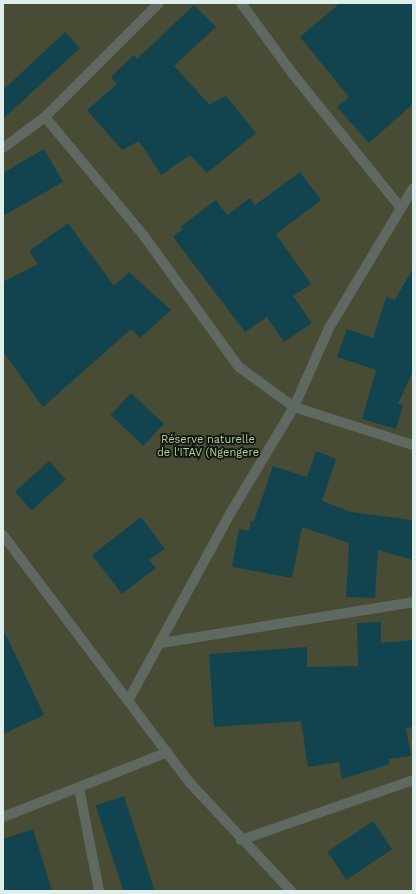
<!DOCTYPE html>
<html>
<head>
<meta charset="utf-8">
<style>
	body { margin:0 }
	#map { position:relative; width:416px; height:894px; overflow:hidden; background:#17312d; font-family:"Work Sans",sans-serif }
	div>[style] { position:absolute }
	.green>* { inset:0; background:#484c35; transform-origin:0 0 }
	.building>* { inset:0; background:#12444f; transform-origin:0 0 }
	.minor>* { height:10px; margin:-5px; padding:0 5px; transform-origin:5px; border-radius:5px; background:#606961 }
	span { translate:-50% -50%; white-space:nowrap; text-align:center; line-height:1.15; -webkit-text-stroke:3.5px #0b1715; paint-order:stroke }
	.park-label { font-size:11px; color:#c3cd8e }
	.frame { position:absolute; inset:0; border:4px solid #dfeeeb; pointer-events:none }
</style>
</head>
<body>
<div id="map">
	<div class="green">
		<div style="left:3px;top:3px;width:410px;height:888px"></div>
	</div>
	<div class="building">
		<div style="clip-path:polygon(340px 3px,413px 3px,413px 104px,369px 143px,337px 107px,349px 97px,300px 37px)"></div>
		<div style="clip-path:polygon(194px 5px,216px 27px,174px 66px,209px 104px,226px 96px,256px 133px,207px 173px,190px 155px,161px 175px,139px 141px,122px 150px,87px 110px,117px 84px,111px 77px,134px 55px,137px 59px)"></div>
		<div style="clip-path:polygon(65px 32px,80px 48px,3px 119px,3px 90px)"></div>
		<div style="clip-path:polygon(44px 149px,63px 182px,3px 216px,3px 173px)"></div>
		<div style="clip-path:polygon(300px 172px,321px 200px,276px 234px,311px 284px,293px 296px,312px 323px,284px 342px,267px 317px,245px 332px,173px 237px,183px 229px,181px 226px,216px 200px,227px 215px,250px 198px,255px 205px)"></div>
		<div style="clip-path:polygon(68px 223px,114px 286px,129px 272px,171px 310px,140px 338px,131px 329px,43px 407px,3px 352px,3px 282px,38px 264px,29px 251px)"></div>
		<div style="clip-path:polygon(413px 268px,413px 371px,398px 404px,403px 405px,396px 429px,362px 419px,376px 370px,337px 357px,347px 329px,373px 338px,386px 297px,395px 300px)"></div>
		<div style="left:131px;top:393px;width:45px;height:30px;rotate:43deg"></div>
		<div style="clip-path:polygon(316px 451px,336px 459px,322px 501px,352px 512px,413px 520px,413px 560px,378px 550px,375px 598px,346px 597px,349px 543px,302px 527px,292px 578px,232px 567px,239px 529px,249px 531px,251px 521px,254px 521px,273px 466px,307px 477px)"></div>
		<div style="left:49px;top:461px;width:25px;height:46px;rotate:48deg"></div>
		<div style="clip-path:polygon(141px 517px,165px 549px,149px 560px,156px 568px,122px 594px,92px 555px)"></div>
		<div style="clip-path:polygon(381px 622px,381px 643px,413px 640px,413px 727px,406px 728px,411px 756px,389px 759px,390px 764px,342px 779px,339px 762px,308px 767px,301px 721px,214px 727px,209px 654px,307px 647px,307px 667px,358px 666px,357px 623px)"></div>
		<div style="clip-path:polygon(3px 629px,44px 715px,3px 734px)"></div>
		<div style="left:124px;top:796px;width:100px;height:30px;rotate:72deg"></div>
		<div style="left:373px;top:821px;width:34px;height:55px;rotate:56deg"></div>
		<div style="clip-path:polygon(33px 829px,52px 891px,3px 891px,3px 839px)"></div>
	</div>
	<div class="minor">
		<div style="left:241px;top:3px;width:87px;rotate:53.9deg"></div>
		<div style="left:292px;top:73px;width:172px;rotate:51.1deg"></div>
		<div style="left:45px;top:117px;width:155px;rotate:50.2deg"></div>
		<div style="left:144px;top:236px;width:162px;rotate:54.1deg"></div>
		<div style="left:239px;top:367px;width:68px;rotate:36deg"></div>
		<div style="left:294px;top:407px;width:125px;rotate:17.7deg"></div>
		<div style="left:3px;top:148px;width:52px;rotate:-36.4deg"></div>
		<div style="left:45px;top:117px;width:161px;rotate:-45deg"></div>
		<div style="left:3px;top:535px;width:311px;rotate:53deg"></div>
		<div style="left:190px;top:783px;width:148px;rotate:46.9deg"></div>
		<div style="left:161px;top:643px;width:255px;rotate:-9.2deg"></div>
		<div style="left:129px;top:699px;width:213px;rotate:-61.4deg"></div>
		<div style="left:231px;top:512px;width:122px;rotate:-59deg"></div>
		<div style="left:294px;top:407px;width:86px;rotate:-66.1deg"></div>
		<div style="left:329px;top:328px;width:163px;rotate:-59deg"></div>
		<div style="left:79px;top:788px;width:105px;rotate:79deg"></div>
		<div style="left:3px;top:817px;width:177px;rotate:-21.5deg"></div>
		<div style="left:241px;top:840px;width:182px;rotate:-19.2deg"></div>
	</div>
	<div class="park-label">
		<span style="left:208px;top:447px">Réserve naturelle<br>de l'ITAV (Ngengere</span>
	</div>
	<div class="frame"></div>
</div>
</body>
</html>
